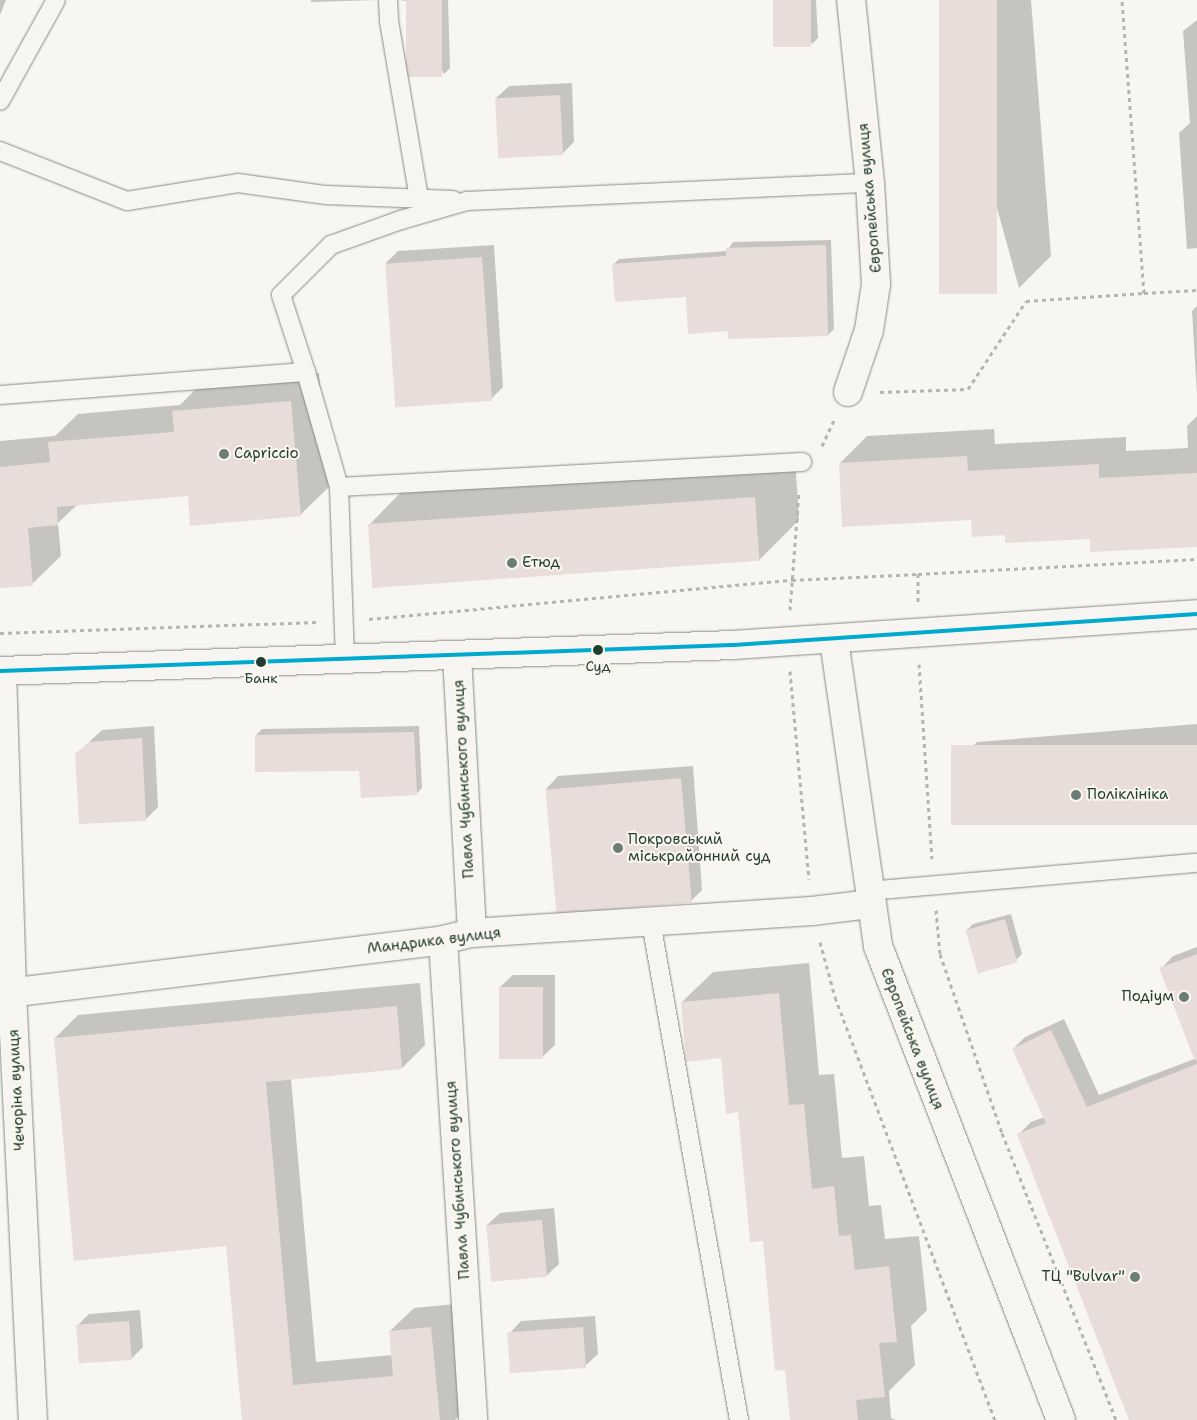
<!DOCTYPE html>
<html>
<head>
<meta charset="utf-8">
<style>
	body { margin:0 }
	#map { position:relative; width:1197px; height:1420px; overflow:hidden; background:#f8f6f0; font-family:"Shantell Sans",sans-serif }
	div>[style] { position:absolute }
	.shadow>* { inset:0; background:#0003 }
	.building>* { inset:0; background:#e9ddd9; transform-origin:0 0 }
	.path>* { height:3px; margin-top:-1.5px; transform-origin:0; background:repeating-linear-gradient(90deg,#b2b5b1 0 4px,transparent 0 8px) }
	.roads { filter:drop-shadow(0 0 1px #868b86) drop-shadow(0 0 1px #868b86) }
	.lane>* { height:18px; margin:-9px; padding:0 9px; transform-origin:9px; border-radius:9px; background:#f6f5f1 }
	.street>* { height:28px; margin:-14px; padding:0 14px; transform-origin:14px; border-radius:14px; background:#f6f5f1 }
	.secondary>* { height:28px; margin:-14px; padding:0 14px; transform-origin:14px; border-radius:14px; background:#f6f5f1 }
	.bus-1>* { height:4px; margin:-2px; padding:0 2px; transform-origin:2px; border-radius:2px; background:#00a9ce }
	.dots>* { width:14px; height:14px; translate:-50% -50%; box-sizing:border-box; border:2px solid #fbf7ec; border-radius:50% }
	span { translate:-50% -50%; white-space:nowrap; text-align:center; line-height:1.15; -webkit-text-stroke:4px #fbf7ec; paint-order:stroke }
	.bus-label { font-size:14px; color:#1f3d34 }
	.street-label { font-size:15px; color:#1f3d34 }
	.poi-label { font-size:15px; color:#1f3d34 }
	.left { translate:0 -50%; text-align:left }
	.right { translate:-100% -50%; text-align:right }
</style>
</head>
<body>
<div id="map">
	<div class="shadow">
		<div style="clip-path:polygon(0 0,6px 0,0 15px)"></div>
		<div style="clip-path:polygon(311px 0,379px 0,311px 2px)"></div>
		<div style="clip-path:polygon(399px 0,448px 0,450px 68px,444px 74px,407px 1px)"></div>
		<div style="clip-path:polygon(775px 0,816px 0,818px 38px,812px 44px)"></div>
		<div style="clip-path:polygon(940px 0,1031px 0,1051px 256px,1019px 288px)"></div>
		<div style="clip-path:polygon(1197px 20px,1197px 248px,1187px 249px,1179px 133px,1190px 123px,1183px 31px)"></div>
		<div style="clip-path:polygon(572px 83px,574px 142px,562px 154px,496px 98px,509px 86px)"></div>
		<div style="clip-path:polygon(831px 240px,834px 329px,828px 335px,729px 330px,687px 296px,613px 265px,619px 259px,727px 251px,733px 242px)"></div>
		<div style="clip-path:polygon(494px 245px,503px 387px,491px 399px,386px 263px,398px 251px)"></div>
		<div style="clip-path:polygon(1197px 306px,1197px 394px,1192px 311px)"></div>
		<div style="clip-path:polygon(319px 373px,329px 487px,300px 515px,189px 494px,78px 504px,58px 523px,61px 556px,32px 584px,0 587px,0 441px,55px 436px,78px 414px,180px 405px,202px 383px)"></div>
		<div style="clip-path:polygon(1197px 416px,1197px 545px,1006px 534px,840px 463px,867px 436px,994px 429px,995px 444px,1126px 437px,1126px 451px,1188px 448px,1187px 426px)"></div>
		<div style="clip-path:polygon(795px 457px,799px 520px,759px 560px,370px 524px,410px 483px)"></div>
		<div style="clip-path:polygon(1197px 724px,1197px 824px,953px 765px,977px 742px)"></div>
		<div style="clip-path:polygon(154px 726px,158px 807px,146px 819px,89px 742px,102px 730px)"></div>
		<div style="clip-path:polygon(419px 726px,422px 788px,416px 794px,360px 770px,256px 735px,262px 729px)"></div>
		<div style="clip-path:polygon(693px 766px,702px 890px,690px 902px,546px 789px,558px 776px)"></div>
		<div style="clip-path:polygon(1011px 914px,1022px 954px,1016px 960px,967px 930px,973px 924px)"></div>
		<div style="clip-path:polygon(1197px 947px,1197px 1025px,1161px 969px,1173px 956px)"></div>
		<div style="clip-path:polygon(809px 963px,819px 1075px,834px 1074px,842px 1158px,864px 1156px,869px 1206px,881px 1205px,885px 1239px,919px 1236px,927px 1310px,911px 1326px,915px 1365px,889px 1391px,891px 1418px,896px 1420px,791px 1420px,787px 1369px,740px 1111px,722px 1057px,682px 1002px,713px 972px)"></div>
		<div style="clip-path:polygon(513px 975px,555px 975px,555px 1045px,542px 1057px,500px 987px)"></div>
		<div style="clip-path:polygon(420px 983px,425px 1045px,402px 1068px,291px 1079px,316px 1362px,393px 1355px,390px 1331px,414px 1308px,455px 1304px,464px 1411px,455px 1420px,243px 1420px,227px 1245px,55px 1038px,78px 1015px)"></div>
		<div style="clip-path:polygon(1064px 1019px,1099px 1095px,1197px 1058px,1197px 1420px,1130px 1420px,1019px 1134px,1031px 1122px,1045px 1117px,1013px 1049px,1025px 1037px)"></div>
		<div style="clip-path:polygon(554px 1208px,559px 1264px,546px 1276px,487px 1225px,500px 1213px)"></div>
		<div style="clip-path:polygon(140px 1310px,143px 1347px,131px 1359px,77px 1326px,89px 1314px)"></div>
		<div style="clip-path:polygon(595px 1316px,598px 1354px,585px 1366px,509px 1334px,521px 1321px)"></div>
	</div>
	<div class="building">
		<div style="left:406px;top:0;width:36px;height:77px"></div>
		<div style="left:773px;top:0;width:38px;height:47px"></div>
		<div style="left:939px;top:0;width:58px;height:294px"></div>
		<div style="left:560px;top:95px;width:60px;height:65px;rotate:87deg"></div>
		<div style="clip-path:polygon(826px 245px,828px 336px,728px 339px,728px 331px,688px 334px,686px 297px,615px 302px,612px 264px,726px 256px,726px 248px)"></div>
		<div style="left:482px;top:257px;width:144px;height:97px;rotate:86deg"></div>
		<div style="clip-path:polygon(291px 401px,301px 516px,190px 526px,188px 496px,57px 507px,58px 525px,28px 528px,33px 586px,0 588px,0 467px,50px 462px,48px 442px,174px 432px,172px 411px)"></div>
		<div style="clip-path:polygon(967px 456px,968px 471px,1099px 464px,1099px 478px,1197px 473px,1197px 547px,1090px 552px,1090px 539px,1005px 543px,1005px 535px,972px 537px,971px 520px,842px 527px,839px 463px)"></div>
		<div style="left:755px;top:497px;width:64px;height:388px;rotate:86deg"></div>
		<div style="clip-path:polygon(414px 732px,417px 795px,361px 798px,359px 771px,255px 772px,255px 735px)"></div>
		<div style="clip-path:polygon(142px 738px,146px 821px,79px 824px,75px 754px,89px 742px)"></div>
		<div style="left:1197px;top:745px;width:80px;height:246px;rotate:90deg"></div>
		<div style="left:681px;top:778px;width:125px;height:136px;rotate:85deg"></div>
		<div style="left:1005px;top:919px;width:45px;height:41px;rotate:74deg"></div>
		<div style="clip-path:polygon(1197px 954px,1197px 1060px,1195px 1061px,1159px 968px)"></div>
		<div style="left:499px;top:987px;width:44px;height:72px"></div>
		<div style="clip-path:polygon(779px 993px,789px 1105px,804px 1104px,812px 1189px,834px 1186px,839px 1236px,851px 1235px,855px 1270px,889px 1266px,897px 1342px,879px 1343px,885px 1397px,856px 1400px,858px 1420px,790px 1420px,785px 1370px,775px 1371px,763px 1241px,750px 1242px,738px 1112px,726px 1114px,721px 1058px,686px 1062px,681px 1002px)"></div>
		<div style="clip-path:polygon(397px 1006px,402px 1069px,266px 1082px,293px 1385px,393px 1376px,389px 1331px,431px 1327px,440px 1420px,242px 1420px,226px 1246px,74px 1261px,54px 1038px)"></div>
		<div style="clip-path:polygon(1051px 1030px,1087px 1107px,1197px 1064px,1197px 1420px,1129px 1420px,1017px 1134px,1046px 1123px,1012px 1049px)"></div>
		<div style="left:542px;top:1220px;width:57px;height:56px;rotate:85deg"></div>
		<div style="left:129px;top:1321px;width:39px;height:53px;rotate:86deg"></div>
		<div style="left:583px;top:1327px;width:41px;height:76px;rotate:86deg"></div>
	</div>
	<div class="path">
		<div style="left:1144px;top:293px;width:53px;rotate:-3.2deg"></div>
		<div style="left:880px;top:392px;width:88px;rotate:-2deg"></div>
		<div style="left:968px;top:389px;width:105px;rotate:-56.6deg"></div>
		<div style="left:1026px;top:301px;width:118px;rotate:-3.9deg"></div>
		<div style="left:1144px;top:293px;width:294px;rotate:-94.3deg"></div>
		<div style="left:822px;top:446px;width:29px;rotate:-65deg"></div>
		<div style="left:918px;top:574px;width:279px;rotate:-3.1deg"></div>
		<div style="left:790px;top:610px;width:120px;rotate:-85.7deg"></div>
		<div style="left:369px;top:619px;width:425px;rotate:-5.3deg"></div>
		<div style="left:792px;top:580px;width:126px;rotate:-2.7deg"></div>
		<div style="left:918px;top:574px;width:28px;rotate:90deg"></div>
		<div style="left:0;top:633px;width:318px;rotate:-2deg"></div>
		<div style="left:919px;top:664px;width:195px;rotate:86.2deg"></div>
		<div style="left:790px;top:671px;width:209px;rotate:84.8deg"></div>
		<div style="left:936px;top:910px;width:44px;rotate:84.8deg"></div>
		<div style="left:940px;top:954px;width:189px;rotate:70.9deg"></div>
		<div style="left:1002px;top:1133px;width:309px;rotate:68.3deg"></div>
		<div style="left:820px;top:942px;width:57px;rotate:74.7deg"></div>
		<div style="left:835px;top:997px;width:452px;rotate:69.3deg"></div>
	</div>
	<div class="roads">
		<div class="lane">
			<div style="left:388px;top:0;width:21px;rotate:87deg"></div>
			<div style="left:389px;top:21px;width:181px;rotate:80.4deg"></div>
			<div style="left:0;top:101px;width:115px;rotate:-61deg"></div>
			<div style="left:0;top:151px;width:136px;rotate:21.5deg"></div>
			<div style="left:127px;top:201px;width:112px;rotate:-9.2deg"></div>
			<div style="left:238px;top:183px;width:89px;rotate:7.8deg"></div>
			<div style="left:326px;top:195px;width:127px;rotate:2.3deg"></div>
			<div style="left:306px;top:372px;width:81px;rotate:-108deg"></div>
			<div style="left:281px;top:295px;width:71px;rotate:-45deg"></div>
			<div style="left:331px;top:245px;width:74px;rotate:-19.7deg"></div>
			<div style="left:401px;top:220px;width:69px;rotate:-16.1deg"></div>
			<div style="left:467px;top:201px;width:403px;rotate:-2.6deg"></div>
			<div style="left:0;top:395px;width:307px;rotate:-4.3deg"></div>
			<div style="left:306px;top:372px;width:120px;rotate:74deg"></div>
			<div style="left:345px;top:659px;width:172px;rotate:-92deg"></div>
			<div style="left:339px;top:487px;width:464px;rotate:-3.1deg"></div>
			<div style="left:868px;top:891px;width:330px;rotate:-4.9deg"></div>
			<div style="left:651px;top:922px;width:506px;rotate:79.98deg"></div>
		</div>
		<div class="street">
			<div style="left:848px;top:392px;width:65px;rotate:-71.3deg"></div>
			<div style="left:869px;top:330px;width:47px;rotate:-81.3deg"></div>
			<div style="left:876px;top:284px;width:101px;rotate:-93.4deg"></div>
			<div style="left:870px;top:183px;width:184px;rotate:-95.9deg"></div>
			<div style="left:457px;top:655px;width:278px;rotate:86.9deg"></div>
			<div style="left:2px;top:671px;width:322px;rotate:88.2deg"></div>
			<div style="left:12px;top:993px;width:428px;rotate:87.2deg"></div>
			<div style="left:443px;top:940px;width:481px;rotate:86.4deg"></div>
			<div style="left:0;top:994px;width:446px;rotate:-6.9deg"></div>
			<div style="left:443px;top:940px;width:30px;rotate:-14deg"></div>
			<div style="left:472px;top:933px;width:341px;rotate:-3.7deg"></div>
			<div style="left:812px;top:911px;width:58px;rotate:-6.9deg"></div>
		</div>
		<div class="secondary">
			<div style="left:834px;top:640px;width:309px;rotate:81.8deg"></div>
			<div style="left:878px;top:946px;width:508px;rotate:68.89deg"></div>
			<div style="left:0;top:671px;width:732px;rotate:-2.03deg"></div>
			<div style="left:732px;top:645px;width:466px;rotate:-3.8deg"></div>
		</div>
	</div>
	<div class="bus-1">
		<div style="left:0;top:671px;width:732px;rotate:-2.03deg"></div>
		<div style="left:732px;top:645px;width:466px;rotate:-3.8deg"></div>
	</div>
	<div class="dots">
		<div style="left:224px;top:454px;background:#6b7e76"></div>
		<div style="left:512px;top:563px;background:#6b7e76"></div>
		<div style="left:598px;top:650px;background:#1f3d34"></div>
		<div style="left:261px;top:662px;background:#1f3d34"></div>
		<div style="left:1076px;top:795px;background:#6b7e76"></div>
		<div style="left:618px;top:848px;background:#6b7e76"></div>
		<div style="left:1184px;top:997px;background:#6b7e76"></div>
		<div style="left:1135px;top:1277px;background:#6b7e76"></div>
	</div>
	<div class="bus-label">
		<span style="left:598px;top:666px">Суд</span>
		<span style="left:261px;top:678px">Банк</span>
	</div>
	<div class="street-label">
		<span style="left:870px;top:198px;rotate:-95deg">Європейська вулиця</span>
		<span style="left:464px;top:779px;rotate:-93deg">Павла Чубинського вулиця</span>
		<span style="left:434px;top:941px;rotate:-7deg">Мандрика вулиця</span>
		<span style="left:912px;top:1039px;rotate:69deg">Європейська вулиця</span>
		<span style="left:17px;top:1090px;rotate:-93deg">Чечоріна вулиця</span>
		<span style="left:458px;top:1180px;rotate:-94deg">Павла Чубинського вулиця</span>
	</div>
	<div class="poi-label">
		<span class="left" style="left:234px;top:454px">Capriccio</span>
		<span class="left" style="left:522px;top:563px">Етюд</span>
		<span class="left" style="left:1087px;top:795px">Поліклініка</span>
		<span class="left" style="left:628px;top:848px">Покровський<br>міськрайонний суд</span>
		<span class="right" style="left:1174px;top:997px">Подіум</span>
		<span class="right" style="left:1125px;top:1277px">ТЦ "Bulvar"</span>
	</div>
</div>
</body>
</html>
